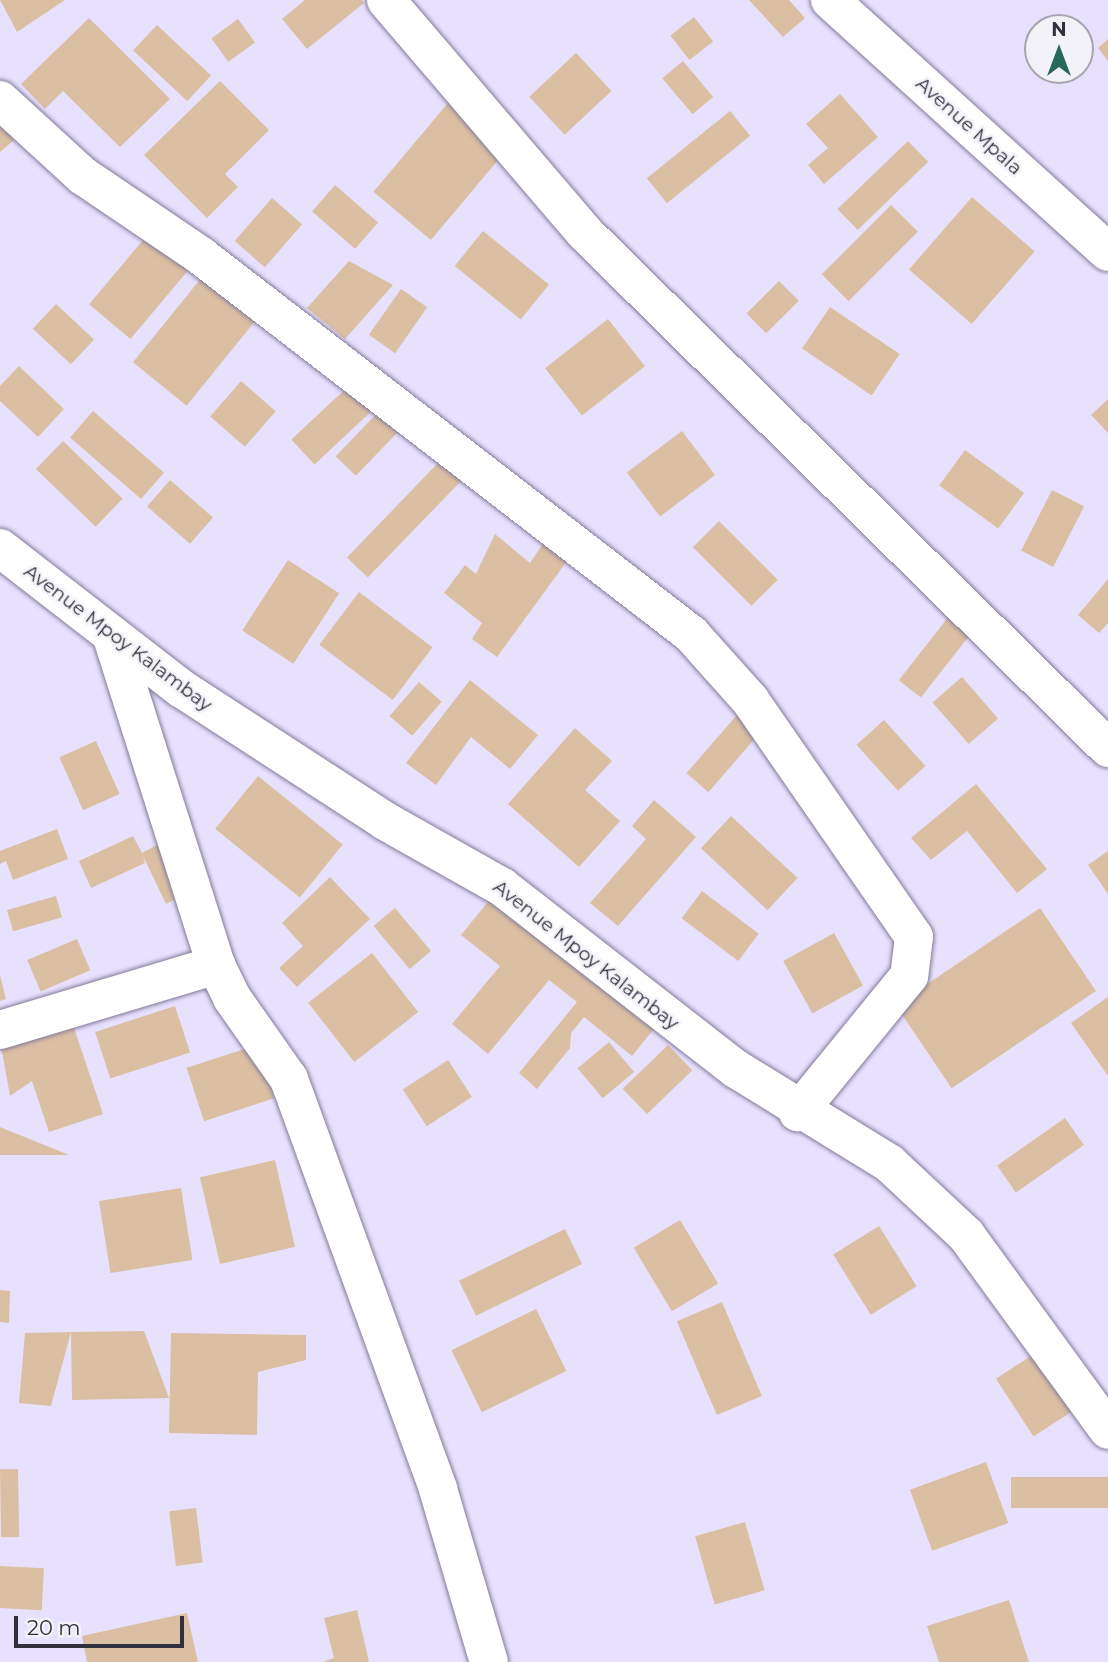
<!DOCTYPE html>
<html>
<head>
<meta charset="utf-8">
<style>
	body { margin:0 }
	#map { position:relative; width:1108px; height:1662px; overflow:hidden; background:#e8e1fe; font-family:Montserrat,sans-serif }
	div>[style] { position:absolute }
	.building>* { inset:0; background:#dabfa2; transform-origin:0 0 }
	.roads { filter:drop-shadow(0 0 2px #827a9a) drop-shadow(0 0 2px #827a9a) }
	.minor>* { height:38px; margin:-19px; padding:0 19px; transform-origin:19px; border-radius:19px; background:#fff }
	span { translate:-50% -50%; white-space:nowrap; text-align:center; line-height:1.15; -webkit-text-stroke:5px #f3f2f9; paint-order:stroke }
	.street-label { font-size:19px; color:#33303d }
	.north { position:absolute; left:1024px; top:14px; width:70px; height:70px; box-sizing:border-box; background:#f3f2f9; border:2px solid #a6a4ae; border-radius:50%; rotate:0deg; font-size:19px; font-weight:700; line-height:28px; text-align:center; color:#33303d }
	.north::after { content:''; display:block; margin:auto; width:24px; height:32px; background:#26695a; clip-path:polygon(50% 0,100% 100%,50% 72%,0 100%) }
	.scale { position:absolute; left:14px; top:1616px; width:170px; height:32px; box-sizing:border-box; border:4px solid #33303d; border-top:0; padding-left:9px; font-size:21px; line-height:24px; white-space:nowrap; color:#33303d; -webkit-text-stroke:5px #f3f2f9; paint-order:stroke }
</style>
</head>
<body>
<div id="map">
	<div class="building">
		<div style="clip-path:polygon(0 0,65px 0,17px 32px)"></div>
		<div style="clip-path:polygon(305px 0,362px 0,364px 3px,307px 49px,282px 19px)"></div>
		<div style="clip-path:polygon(749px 0,789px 0,805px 18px,783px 37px)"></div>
		<div style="left:694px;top:17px;width:31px;height:30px;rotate:52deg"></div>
		<div style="clip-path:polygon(89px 18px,170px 99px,120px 147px,63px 91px,45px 109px,21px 84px)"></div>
		<div style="left:238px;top:19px;width:29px;height:33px;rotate:54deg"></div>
		<div style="left:157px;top:25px;width:74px;height:35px;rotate:43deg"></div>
		<div style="clip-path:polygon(1108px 39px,1108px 61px,1098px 48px)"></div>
		<div style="left:576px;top:53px;width:52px;height:64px;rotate:47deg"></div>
		<div style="left:683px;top:61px;width:47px;height:27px;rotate:50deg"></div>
		<div style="clip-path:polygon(220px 81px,269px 130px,225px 174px,238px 187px,207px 218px,144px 155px)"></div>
		<div style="clip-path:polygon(840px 94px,878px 137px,824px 184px,808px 165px,828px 148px,806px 124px)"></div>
		<div style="left:448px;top:103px;width:75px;height:116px;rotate:40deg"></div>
		<div style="clip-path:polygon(0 109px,21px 134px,0 152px)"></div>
		<div style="left:730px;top:111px;width:32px;height:107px;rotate:51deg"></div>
		<div style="left:908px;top:141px;width:29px;height:98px;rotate:46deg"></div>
		<div style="left:335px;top:185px;width:57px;height:35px;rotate:41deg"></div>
		<div style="left:972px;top:197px;width:83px;height:96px;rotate:41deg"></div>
		<div style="left:272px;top:198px;width:40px;height:57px;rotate:41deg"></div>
		<div style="left:891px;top:205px;width:38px;height:98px;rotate:45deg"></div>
		<div style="left:154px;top:227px;width:54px;height:101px;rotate:40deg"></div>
		<div style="left:483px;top:231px;width:85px;height:45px;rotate:39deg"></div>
		<div style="clip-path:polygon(349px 261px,393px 285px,345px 339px,307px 308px)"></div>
		<div style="left:211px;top:266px;width:69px;height:124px;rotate:39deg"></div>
		<div style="left:779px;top:281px;width:28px;height:46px;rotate:45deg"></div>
		<div style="left:401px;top:289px;width:32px;height:56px;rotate:35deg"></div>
		<div style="left:56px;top:304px;width:52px;height:34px;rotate:43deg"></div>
		<div style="left:830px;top:307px;width:84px;height:50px;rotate:34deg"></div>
		<div style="left:608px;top:319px;width:60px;height:80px;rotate:52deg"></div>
		<div style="clip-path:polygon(19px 366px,64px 409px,38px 437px,0 401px,0 386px)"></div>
		<div style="left:241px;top:381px;width:46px;height:47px;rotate:41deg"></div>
		<div style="left:352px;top:383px;width:34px;height:83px;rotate:47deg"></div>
		<div style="clip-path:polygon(1108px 399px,1108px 433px,1091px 415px)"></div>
		<div style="left:387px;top:403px;width:28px;height:74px;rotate:44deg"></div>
		<div style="left:93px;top:411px;width:94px;height:35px;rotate:41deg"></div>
		<div style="left:682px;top:431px;width:55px;height:69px;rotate:53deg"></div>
		<div style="left:63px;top:441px;width:83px;height:39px;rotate:44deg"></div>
		<div style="left:965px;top:450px;width:73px;height:44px;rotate:36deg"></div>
		<div style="left:440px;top:461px;width:29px;height:134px;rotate:44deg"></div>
		<div style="left:170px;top:480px;width:57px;height:35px;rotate:41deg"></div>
		<div style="left:1052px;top:490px;width:36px;height:68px;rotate:27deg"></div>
		<div style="left:719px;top:521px;width:83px;height:37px;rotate:45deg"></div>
		<div style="clip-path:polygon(550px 533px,575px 550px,497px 657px,472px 639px,482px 623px,444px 593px,465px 565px,476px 574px,495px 534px,530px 563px)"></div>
		<div style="left:288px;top:560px;width:61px;height:84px;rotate:33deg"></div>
		<div style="clip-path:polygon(1108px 579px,1108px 623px,1099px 633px,1078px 615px)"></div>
		<div style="left:359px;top:592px;width:92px;height:66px;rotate:37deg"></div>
		<div style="left:953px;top:611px;width:28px;height:88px;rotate:38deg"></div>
		<div style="left:962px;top:677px;width:55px;height:39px;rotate:49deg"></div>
		<div style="clip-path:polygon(470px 680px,538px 735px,510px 769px,471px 737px,436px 785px,406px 763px)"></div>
		<div style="left:419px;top:682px;width:30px;height:45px;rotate:41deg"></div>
		<div style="left:737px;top:715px;width:29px;height:77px;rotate:41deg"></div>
		<div style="left:884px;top:720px;width:62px;height:37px;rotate:48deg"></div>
		<div style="clip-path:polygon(575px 728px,612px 761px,585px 790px,620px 821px,579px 867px,508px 804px)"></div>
		<div style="left:96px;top:741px;width:58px;height:40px;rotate:66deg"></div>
		<div style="left:258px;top:776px;width:109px;height:68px;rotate:39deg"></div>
		<div style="clip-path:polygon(976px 784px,1047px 869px,1017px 893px,967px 831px,931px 860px,911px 838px)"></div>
		<div style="clip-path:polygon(654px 800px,696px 837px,618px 926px,590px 903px,646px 839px,632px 826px)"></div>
		<div style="left:731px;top:816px;width:91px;height:44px;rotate:43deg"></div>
		<div style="clip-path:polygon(57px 829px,68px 859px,13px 880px,6px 861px,0 864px,0 851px)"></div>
		<div style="clip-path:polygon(133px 836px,142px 853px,157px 845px,182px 896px,166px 904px,143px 856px,145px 863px,91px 888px,79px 861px)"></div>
		<div style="clip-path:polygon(1108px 851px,1108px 894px,1088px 865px)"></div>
		<div style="clip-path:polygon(330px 877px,370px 919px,297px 987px,279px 968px,303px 946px,282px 923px)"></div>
		<div style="clip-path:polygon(500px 887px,662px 1019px,632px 1056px,584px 1017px,571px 1033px,570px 1048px,537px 1089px,519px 1073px,577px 1002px,549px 980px,488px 1054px,452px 1024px,500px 966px,461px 935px)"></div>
		<div style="left:702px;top:891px;width:71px;height:34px;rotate:37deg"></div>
		<div style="left:56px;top:896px;width:22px;height:51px;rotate:74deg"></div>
		<div style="left:395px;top:908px;width:56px;height:28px;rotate:50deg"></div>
		<div style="left:1040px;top:908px;width:100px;height:174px;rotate:56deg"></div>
		<div style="left:834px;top:933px;width:60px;height:58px;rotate:61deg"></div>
		<div style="left:77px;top:939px;width:34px;height:54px;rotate:67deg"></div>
		<div style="left:372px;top:953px;width:75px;height:81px;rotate:52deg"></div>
		<div style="clip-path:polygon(0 975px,6px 999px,0 1001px)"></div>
		<div style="clip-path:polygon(1108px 997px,1108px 1076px,1071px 1023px)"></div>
		<div style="left:175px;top:1006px;width:49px;height:84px;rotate:72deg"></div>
		<div style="clip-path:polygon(70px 1016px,103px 1114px,49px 1132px,32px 1081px,10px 1096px,0 1040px)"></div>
		<div style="left:609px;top:1042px;width:39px;height:41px;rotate:50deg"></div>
		<div style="left:257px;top:1045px;width:56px;height:74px;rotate:72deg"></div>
		<div style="left:668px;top:1045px;width:35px;height:63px;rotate:46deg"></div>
		<div style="left:448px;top:1060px;width:44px;height:54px;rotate:57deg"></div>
		<div style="left:1065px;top:1118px;width:33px;height:83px;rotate:55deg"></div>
		<div style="clip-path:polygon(0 1127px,69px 1155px,0 1155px)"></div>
		<div style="left:275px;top:1160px;width:89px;height:77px;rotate:77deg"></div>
		<div style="left:181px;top:1188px;width:73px;height:83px;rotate:81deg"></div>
		<div style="left:680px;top:1220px;width:74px;height:54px;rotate:59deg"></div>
		<div style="left:879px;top:1226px;width:71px;height:54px;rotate:58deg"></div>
		<div style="left:565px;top:1229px;width:39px;height:118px;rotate:64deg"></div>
		<div style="clip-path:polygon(0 1290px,10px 1291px,9px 1323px,0 1322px)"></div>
		<div style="left:722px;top:1302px;width:102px;height:49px;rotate:67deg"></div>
		<div style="left:536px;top:1309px;width:69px;height:94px;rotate:64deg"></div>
		<div style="clip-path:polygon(144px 1331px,169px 1398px,72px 1400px,71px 1332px)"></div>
		<div style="clip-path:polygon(71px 1332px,51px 1406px,19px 1403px,25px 1333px)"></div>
		<div style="clip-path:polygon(171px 1333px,306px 1335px,306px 1360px,258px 1372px,257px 1435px,169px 1433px)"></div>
		<div style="left:1037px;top:1352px;width:69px;height:49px;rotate:57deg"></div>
		<div style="left:986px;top:1462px;width:65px;height:81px;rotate:70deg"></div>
		<div style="left:18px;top:1469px;width:68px;height:18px;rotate:89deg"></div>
		<div style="left:1108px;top:1477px;width:31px;height:97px;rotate:90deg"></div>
		<div style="left:196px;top:1508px;width:55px;height:27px;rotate:83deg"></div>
		<div style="left:745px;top:1522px;width:71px;height:52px;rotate:74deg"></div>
		<div style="left:0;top:1566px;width:44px;height:42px;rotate:3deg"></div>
		<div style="clip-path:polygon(1009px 1600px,1029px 1662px,939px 1662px,927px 1626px)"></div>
		<div style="clip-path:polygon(357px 1610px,369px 1662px,322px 1662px,334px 1658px,324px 1618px)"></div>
		<div style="clip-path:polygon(187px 1613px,198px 1662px,87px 1662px,82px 1636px)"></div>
	</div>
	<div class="roads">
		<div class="minor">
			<div style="left:386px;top:0;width:306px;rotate:49.5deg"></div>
			<div style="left:585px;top:233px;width:734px;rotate:44.56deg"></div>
			<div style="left:830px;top:0;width:375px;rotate:42.2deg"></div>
			<div style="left:0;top:100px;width:113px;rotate:42.5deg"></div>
			<div style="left:83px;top:176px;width:143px;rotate:34.1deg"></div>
			<div style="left:201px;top:256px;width:619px;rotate:37.65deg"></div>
			<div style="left:691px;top:634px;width:89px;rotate:48.2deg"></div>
			<div style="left:750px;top:700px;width:288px;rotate:55.3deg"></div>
			<div style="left:914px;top:937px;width:39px;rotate:97deg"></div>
			<div style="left:909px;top:976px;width:176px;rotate:129.2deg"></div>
			<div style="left:0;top:548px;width:230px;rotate:37.8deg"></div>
			<div style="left:182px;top:689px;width:242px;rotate:33deg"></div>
			<div style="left:385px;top:821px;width:134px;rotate:29.4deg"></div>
			<div style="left:502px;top:887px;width:296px;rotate:37.9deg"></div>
			<div style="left:736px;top:1069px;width:180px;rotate:31.6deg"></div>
			<div style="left:889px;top:1163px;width:105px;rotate:43.1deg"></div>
			<div style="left:966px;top:1235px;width:241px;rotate:53.9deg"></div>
			<div style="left:216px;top:965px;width:37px;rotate:64deg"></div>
			<div style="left:232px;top:998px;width:99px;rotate:54.9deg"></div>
			<div style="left:289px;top:1079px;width:436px;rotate:70deg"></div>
			<div style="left:438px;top:1489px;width:180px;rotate:73.6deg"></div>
			<div style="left:0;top:1030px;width:226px;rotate:-16.7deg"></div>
			<div style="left:216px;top:965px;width:347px;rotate:-107.6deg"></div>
		</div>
	</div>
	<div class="street-label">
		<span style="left:969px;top:126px;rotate:42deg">Avenue Mpala</span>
		<span style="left:118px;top:638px;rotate:37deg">Avenue Mpoy Kalambay</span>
		<span style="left:586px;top:955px;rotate:38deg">Avenue Mpoy Kalambay</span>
	</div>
	<div class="north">N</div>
	<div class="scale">20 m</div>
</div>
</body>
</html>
